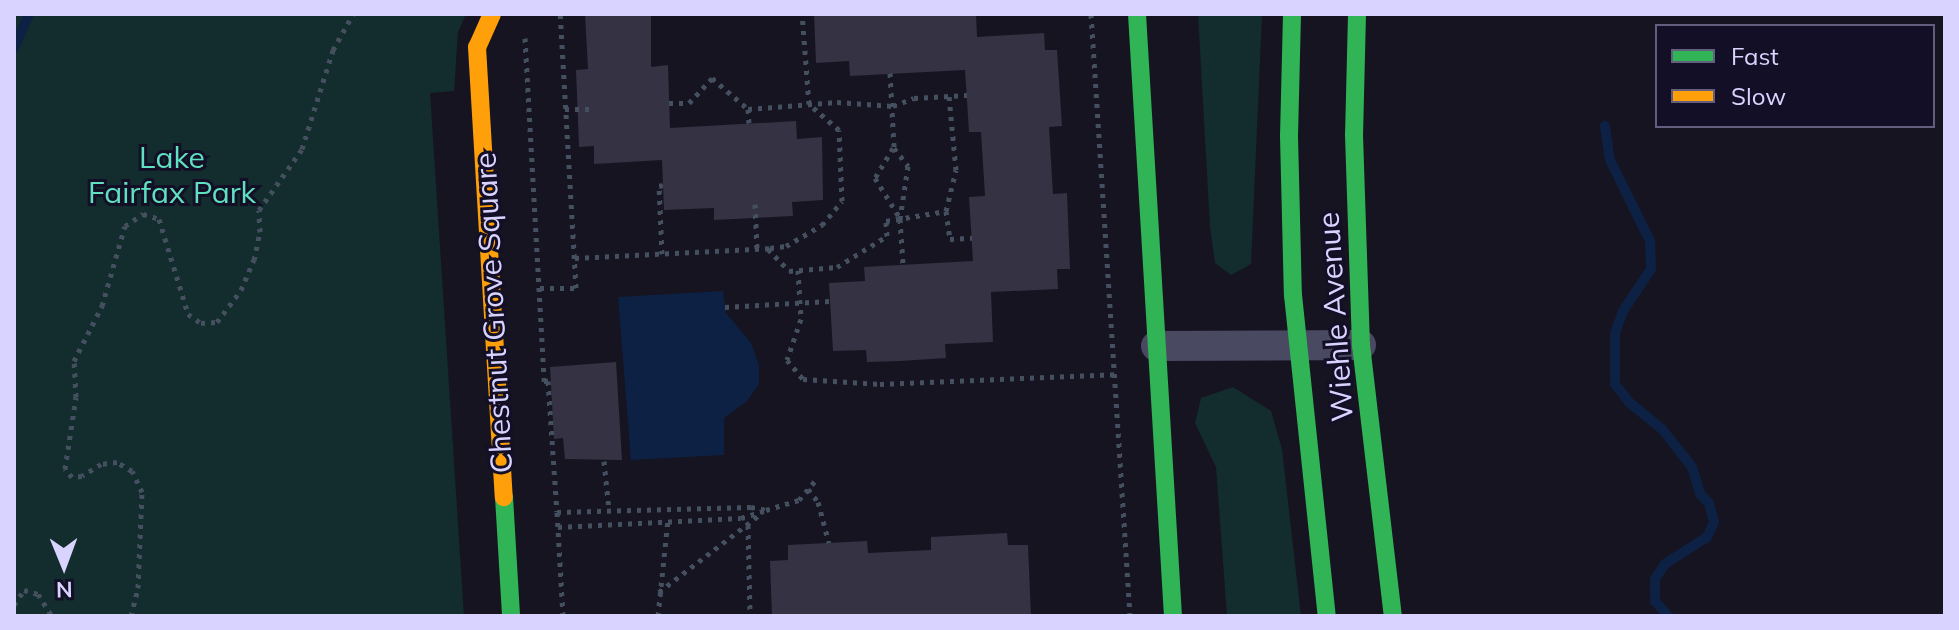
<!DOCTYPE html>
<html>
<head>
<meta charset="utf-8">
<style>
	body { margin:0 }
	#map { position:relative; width:1959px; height:630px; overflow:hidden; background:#161421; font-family:Mulish,sans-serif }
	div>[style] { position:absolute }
	.green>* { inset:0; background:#132c2d }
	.water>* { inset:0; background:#0d2144 }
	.stream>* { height:10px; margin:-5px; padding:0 5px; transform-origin:5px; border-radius:5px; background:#0d2144 }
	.building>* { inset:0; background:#343243 }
	.path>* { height:5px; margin-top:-2.5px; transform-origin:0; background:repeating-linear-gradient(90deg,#44505f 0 4px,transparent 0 10px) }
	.street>* { height:30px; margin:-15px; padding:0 15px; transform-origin:15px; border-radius:15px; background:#4a4962 }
	.fast>* { height:18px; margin:-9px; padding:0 9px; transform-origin:9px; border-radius:9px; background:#30b455 }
	.slow>* { height:18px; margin:-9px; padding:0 9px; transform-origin:9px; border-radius:9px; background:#ff9f0a }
	span { translate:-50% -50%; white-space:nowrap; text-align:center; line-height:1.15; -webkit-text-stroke:6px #130f26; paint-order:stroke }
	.park-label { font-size:30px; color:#5fe0c0 }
	.street-label { font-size:30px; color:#d9d4ff }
	.frame { position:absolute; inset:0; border:16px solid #d9d4ff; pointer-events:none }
	.legend { position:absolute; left:1655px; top:24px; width:280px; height:104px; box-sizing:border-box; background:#130f26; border:2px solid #625e7d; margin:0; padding:10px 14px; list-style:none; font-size:24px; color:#d9d4ff }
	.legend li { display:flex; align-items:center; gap:16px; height:40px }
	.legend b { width:40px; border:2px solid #625e7d }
	.north { position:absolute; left:24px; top:526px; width:80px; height:80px; -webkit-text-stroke:6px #130f26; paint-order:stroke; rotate:179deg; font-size:22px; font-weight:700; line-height:32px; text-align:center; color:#d9d4ff }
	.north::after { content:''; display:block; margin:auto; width:28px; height:36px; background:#d9d4ff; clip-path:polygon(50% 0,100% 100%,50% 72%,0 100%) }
</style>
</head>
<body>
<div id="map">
	<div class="green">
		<div style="clip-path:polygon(14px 14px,466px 14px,458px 32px,454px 91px,430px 93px,464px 616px,14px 616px)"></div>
		<div style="clip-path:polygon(1198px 14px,1262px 14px,1251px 264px,1231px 275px,1215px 263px,1210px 227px)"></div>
		<div style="clip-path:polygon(1233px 387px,1271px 411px,1282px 449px,1301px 616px,1227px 616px,1216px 467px,1195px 423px,1201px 398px)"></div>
	</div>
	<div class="water">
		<div style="clip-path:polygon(723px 291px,726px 313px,751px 343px,759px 365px,759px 384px,747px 401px,724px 418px,724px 455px,631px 460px,618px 297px)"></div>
	</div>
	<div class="stream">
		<div style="left:14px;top:48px;width:37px;rotate:-66deg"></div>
		<div style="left:1605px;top:126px;width:34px;rotate:82deg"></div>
		<div style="left:1610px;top:160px;width:90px;rotate:63.7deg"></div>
		<div style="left:1650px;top:241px;width:28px;rotate:88deg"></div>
		<div style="left:1651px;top:269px;width:50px;rotate:123.7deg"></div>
		<div style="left:1623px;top:311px;width:23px;rotate:110deg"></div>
		<div style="left:1615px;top:333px;width:51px;rotate:90deg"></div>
		<div style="left:1615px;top:384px;width:24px;rotate:52deg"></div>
		<div style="left:1630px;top:403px;width:41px;rotate:39.1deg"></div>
		<div style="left:1662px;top:429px;width:48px;rotate:51.7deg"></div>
		<div style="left:1692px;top:467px;width:28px;rotate:73deg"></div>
		<div style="left:1700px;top:494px;width:13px;rotate:45deg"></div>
		<div style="left:1709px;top:503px;width:20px;rotate:75deg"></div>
		<div style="left:1714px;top:522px;width:17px;rotate:115deg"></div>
		<div style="left:1707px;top:537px;width:50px;rotate:147.3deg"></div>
		<div style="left:1665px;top:564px;width:18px;rotate:124deg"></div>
		<div style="left:1655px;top:579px;width:22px;rotate:90deg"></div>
		<div style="left:1655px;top:601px;width:20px;rotate:49deg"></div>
	</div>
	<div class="building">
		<div style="clip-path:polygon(585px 14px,651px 14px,651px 67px,668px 65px,670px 128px,796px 121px,797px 139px,822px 137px,823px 200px,792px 202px,793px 216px,714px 220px,714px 208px,664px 210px,662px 160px,594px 164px,594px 146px,579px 147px,576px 70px,588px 69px)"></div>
		<div style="clip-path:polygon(814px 14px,976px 14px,977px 37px,1044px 33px,1045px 50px,1057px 50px,1062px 126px,1049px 127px,1053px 194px,1067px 193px,1070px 269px,1057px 269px,1058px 289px,991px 292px,993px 342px,945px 344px,946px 358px,900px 361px,867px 362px,866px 350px,833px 351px,829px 283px,865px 281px,864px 267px,973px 261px,969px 197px,985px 196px,981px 132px,969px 132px,965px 70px,850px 76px,849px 61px,816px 63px)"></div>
		<div style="clip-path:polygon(616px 362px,622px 460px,565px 459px,563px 438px,554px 439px,550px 367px)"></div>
		<div style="clip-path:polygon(1007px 533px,1008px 545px,1028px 545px,1031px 616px,772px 616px,770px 561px,788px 560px,788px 545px,867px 541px,868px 553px,931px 550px,931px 537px)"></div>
	</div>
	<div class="path">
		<div style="left:1091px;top:14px;width:603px;rotate:86.29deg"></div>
		<div style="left:525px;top:38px;width:344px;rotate:86.8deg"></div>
		<div style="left:544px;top:381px;width:4px"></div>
		<div style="left:548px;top:381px;width:131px;rotate:86.1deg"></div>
		<div style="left:890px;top:73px;width:75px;rotate:86.9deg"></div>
		<div style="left:894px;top:148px;width:23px;rotate:52deg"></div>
		<div style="left:908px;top:166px;width:54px;rotate:98.6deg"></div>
		<div style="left:900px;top:219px;width:45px;rotate:86.2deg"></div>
		<div style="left:669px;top:103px;width:20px"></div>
		<div style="left:689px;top:103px;width:34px;rotate:-47deg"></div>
		<div style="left:712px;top:78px;width:48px;rotate:40.7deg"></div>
		<div style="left:565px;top:109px;width:26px"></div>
		<div style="left:749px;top:123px;width:14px;rotate:-94deg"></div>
		<div style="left:748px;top:109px;width:89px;rotate:-4.5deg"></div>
		<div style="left:837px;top:102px;width:56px;rotate:4.1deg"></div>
		<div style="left:893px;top:106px;width:22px;rotate:-21deg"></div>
		<div style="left:914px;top:98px;width:53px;rotate:-3.2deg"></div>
		<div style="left:893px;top:148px;width:35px;rotate:121deg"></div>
		<div style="left:875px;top:178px;width:47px;rotate:58deg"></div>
		<div style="left:755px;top:204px;width:45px;rotate:87.5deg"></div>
		<div style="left:946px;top:211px;width:42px;rotate:-76.3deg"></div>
		<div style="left:956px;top:170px;width:74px;rotate:-95.4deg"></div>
		<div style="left:768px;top:249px;width:30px;rotate:46deg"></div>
		<div style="left:789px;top:271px;width:48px;rotate:-4.8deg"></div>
		<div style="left:837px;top:267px;width:59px;rotate:-31.8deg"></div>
		<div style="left:887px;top:236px;width:15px;rotate:-94deg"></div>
		<div style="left:886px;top:221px;width:61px;rotate:-9.5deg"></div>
		<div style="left:946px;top:211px;width:28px;rotate:82deg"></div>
		<div style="left:950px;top:239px;width:22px;rotate:-3deg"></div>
		<div style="left:662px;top:254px;width:68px;rotate:-92.5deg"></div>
		<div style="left:659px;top:186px;width:4px;rotate:-14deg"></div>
		<div style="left:575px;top:258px;width:195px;rotate:-2.9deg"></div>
		<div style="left:770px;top:248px;width:16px;rotate:-7deg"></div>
		<div style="left:786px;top:246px;width:42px;rotate:-30.3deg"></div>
		<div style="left:822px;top:225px;width:31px;rotate:-50deg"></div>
		<div style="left:842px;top:201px;width:71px;rotate:-92.4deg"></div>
		<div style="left:839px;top:130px;width:40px;rotate:-139deg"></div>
		<div style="left:809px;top:104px;width:90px;rotate:-94.4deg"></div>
		<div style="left:798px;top:270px;width:49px;rotate:86.5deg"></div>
		<div style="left:801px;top:319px;width:43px;rotate:108.9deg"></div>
		<div style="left:787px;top:360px;width:25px;rotate:50deg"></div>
		<div style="left:803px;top:379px;width:77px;rotate:3.7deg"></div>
		<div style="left:880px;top:384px;width:235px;rotate:-2.4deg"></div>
		<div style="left:540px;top:288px;width:36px"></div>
		<div style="left:576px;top:288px;width:274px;rotate:-93.3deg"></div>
		<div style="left:725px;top:307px;width:105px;rotate:-3.3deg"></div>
		<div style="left:604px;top:461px;width:49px;rotate:84.2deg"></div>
		<div style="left:808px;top:489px;width:16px;rotate:52deg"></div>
		<div style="left:818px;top:502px;width:42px;rotate:75deg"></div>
		<div style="left:748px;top:525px;width:91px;rotate:88.7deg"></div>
		<div style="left:558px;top:527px;width:183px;rotate:-2.8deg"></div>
		<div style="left:741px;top:518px;width:24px;rotate:-17deg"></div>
		<div style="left:659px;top:592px;width:130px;rotate:-37.5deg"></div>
		<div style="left:14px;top:605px;width:18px;rotate:-56deg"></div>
		<div style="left:24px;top:590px;width:15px;rotate:16deg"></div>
		<div style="left:38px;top:594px;width:26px;rotate:58deg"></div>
		<div style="left:131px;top:616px;width:29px;rotate:-76deg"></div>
		<div style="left:138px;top:588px;width:96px;rotate:-87.6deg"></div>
		<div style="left:142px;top:492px;width:23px;rotate:-115deg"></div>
		<div style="left:132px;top:471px;width:17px;rotate:-149deg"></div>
		<div style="left:117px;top:462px;width:16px;rotate:173deg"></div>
		<div style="left:101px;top:464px;width:22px;rotate:148deg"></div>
		<div style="left:82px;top:476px;width:10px;rotate:174deg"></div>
		<div style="left:72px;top:477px;width:11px;rotate:-131deg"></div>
		<div style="left:65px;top:469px;width:73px;rotate:-81.3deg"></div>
		<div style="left:76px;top:397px;width:36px;rotate:-93deg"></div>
		<div style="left:74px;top:361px;width:62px;rotate:-63deg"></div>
		<div style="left:102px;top:306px;width:83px;rotate:-74deg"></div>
		<div style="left:125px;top:226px;width:22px;rotate:-34deg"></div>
		<div style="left:143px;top:214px;width:17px;rotate:17deg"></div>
		<div style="left:159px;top:219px;width:99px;rotate:73deg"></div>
		<div style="left:188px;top:314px;width:16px;rotate:35deg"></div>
		<div style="left:201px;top:323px;width:16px;rotate:-4deg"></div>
		<div style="left:217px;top:322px;width:40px;rotate:-53deg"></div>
		<div style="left:241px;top:290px;width:33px;rotate:-67deg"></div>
		<div style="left:254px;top:260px;width:29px;rotate:-78deg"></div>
		<div style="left:260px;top:232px;width:22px;rotate:-93deg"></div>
		<div style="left:259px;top:210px;width:75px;rotate:-54.8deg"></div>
		<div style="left:302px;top:149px;width:104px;rotate:-72.6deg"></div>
		<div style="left:333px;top:50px;width:41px;rotate:-60.9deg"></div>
		<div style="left:563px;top:616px;width:104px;rotate:-93.3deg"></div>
		<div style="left:557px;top:512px;width:194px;rotate:-1.5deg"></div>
		<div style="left:751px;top:507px;width:15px;rotate:11deg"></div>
		<div style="left:766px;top:510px;width:34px;rotate:-17deg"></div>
		<div style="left:799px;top:500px;width:25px;rotate:-50deg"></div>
		<div style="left:658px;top:616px;width:97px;rotate:-84.1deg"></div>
	</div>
	<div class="street">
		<div style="left:1156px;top:346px;width:205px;rotate:-0.3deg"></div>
	</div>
	<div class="fast">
		<div style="left:1137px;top:14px;width:603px;rotate:86.58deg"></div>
		<div style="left:1292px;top:14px;width:122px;rotate:91.4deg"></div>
		<div style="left:1289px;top:136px;width:159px;rotate:88.6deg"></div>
		<div style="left:1293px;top:295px;width:323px;rotate:84deg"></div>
		<div style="left:1357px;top:14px;width:121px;rotate:91.4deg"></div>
		<div style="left:1354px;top:135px;width:210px;rotate:88.1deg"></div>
		<div style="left:1361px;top:345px;width:273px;rotate:83.3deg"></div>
		<div style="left:504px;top:497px;width:119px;rotate:86.6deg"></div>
	</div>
	<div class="slow">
		<div style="left:492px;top:14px;width:36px;rotate:114deg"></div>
		<div style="left:477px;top:47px;width:451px;rotate:86.6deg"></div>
	</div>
	<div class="park-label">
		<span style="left:172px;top:174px">Lake<br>Fairfax Park</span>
	</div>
	<div class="street-label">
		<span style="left:493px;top:313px;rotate:-93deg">Chestnut Grove Square</span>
		<span style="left:1335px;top:317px;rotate:-94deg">Wiehle Avenue</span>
	</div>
	<div class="frame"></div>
	<ul class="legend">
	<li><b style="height:10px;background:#30b455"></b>Fast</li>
	<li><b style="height:10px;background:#ff9f0a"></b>Slow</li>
	</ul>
	<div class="north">N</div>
</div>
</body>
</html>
